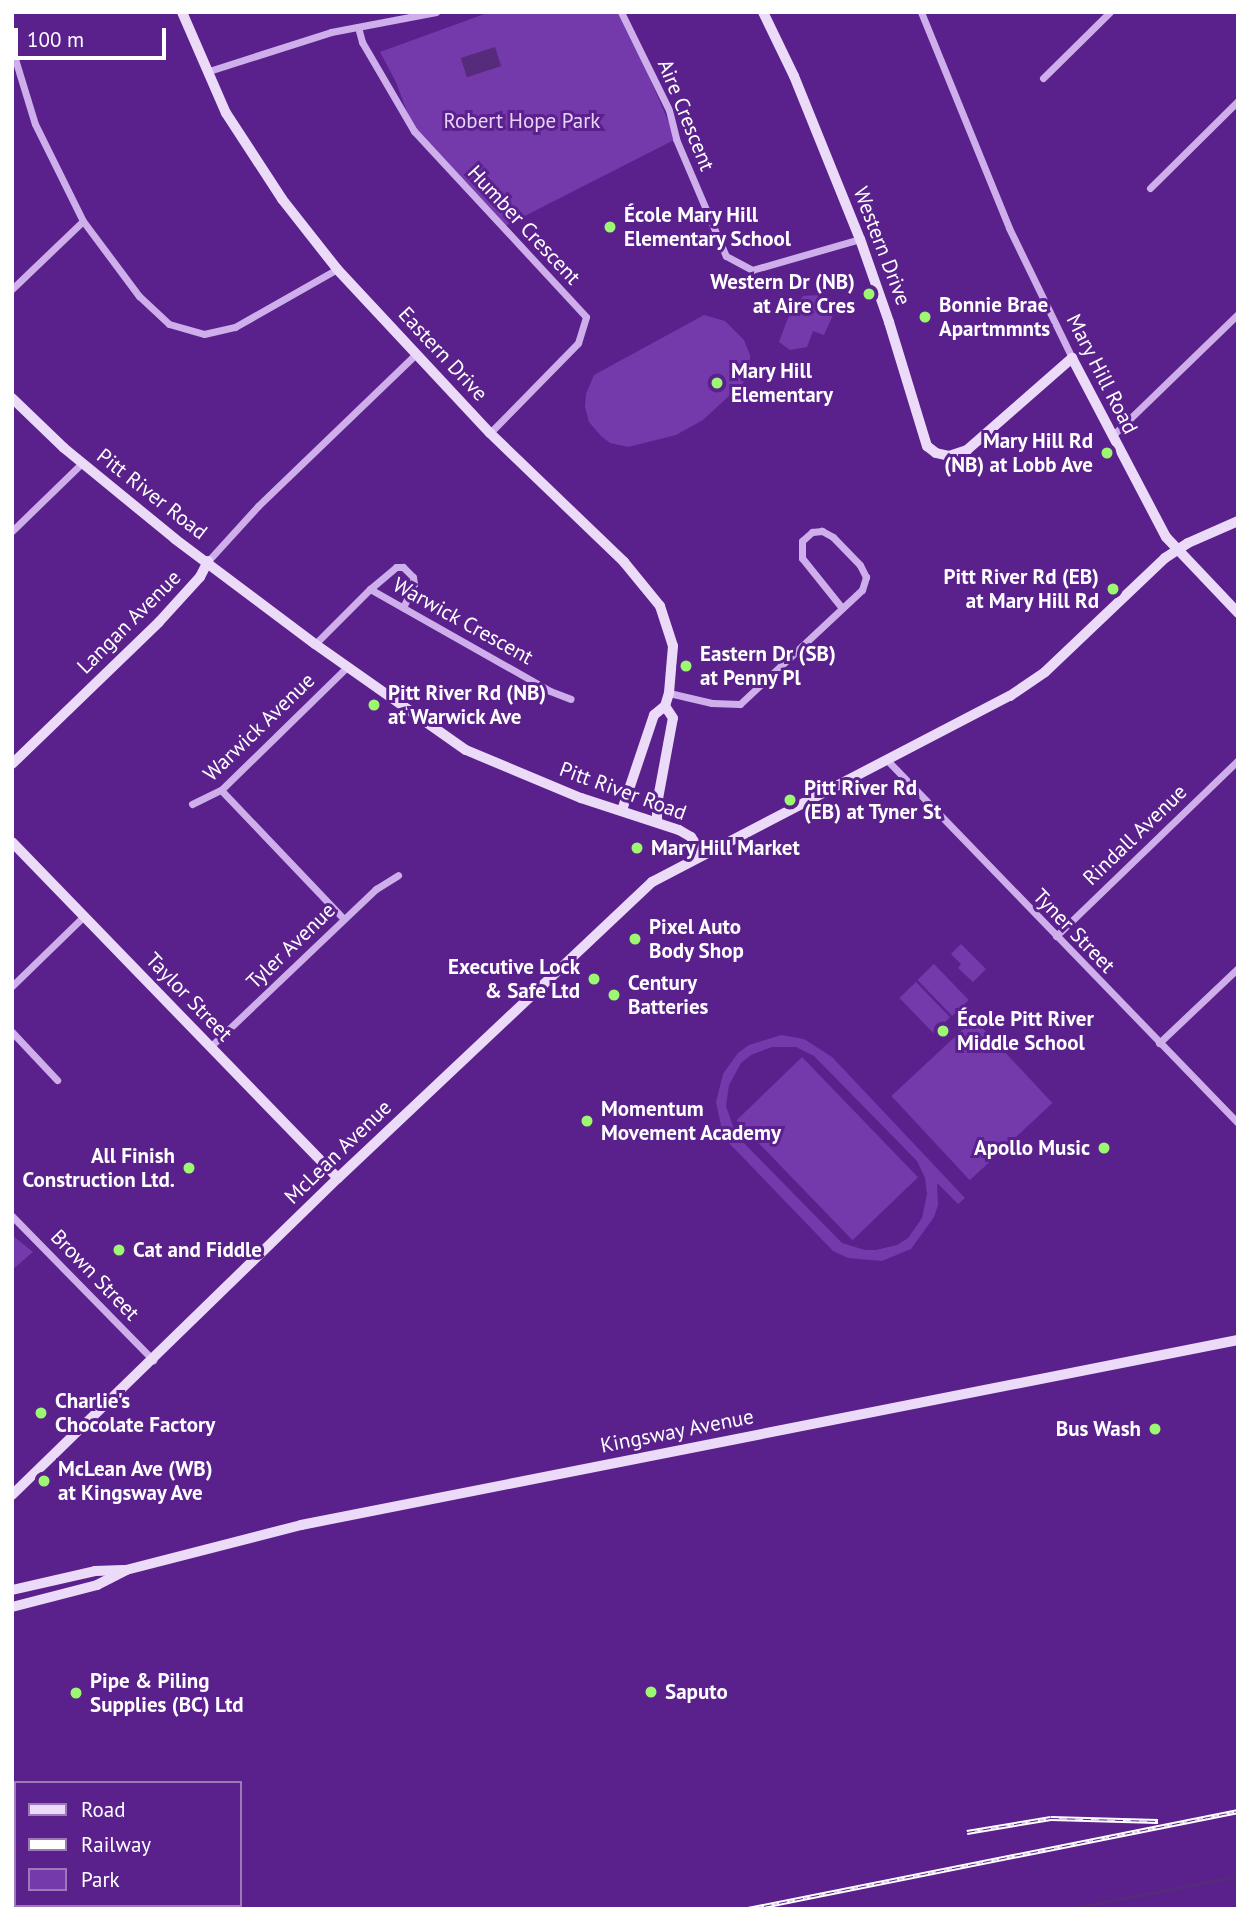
<!DOCTYPE html>
<html>
<head>
<meta charset="utf-8">
<style>
	body { margin:0 }
	#map { position:relative; width:1250px; height:1921px; overflow:hidden; background:#5a218c; font-family:"PT Sans",sans-serif }
	div>[style] { position:absolute }
	.green>* { inset:0; background:#7439ab; transform-origin:0 0 }
	.water>* { inset:0; background:#572b7b; transform-origin:0 0 }
	.stream>* { height:2.5px; margin:-1.25px; padding:0 1.25px; transform-origin:1.25px; border-radius:1.25px; background:#572b7b }
	.street>* { height:7px; margin:-3.5px; padding:0 3.5px; transform-origin:3.5px; border-radius:3.5px; background:#ceafeb }
	.secondary>* { height:10px; margin:-5px; padding:0 5px; transform-origin:5px; border-radius:5px; background:#ebdbf9 }
	.rail>* { height:5px; margin-top:-2.5px; transform-origin:0; background:repeating-linear-gradient(90deg,#5a218c 0 8px,#fff 0 16px); box-sizing:border-box; border-block:2px solid #fff }
	.dots>* { width:19px; height:19px; translate:-50% -50%; box-sizing:border-box; border:4px solid #5a218c; border-radius:50% }
	span { translate:-50% -50%; white-space:nowrap; text-align:center; line-height:1.15; -webkit-text-stroke:6px #5a218c; paint-order:stroke }
	.street-label { font-size:21px; color:#fff }
	.park-label { font-size:21px; color:#e7d4f8 }
	.poi-label { font-size:21px; color:#fff; font-weight:700 }
	.left { translate:0 -50%; text-align:left }
	.right { translate:-100% -50%; text-align:right }
	.frame { position:absolute; inset:0; border:14px solid #fff; pointer-events:none }
	.legend { position:absolute; left:14px; top:1781px; width:228px; height:126px; box-sizing:border-box; background:#5a218c; border:2px solid #9c7aba; margin:0; padding:9px 12px; list-style:none; font-size:21px; color:#fff }
	.legend li { display:flex; align-items:center; gap:14px; height:35px }
	.legend b { width:35px; border:2px solid #9c7aba }
	.scale { position:absolute; left:14px; top:28px; width:152px; height:32px; box-sizing:border-box; border:4px solid #fff; border-top:0; padding-left:9px; font-size:21px; line-height:24px; white-space:nowrap; color:#fff; -webkit-text-stroke:5px #5a218c; paint-order:stroke }
</style>
</head>
<body>
<div id="map">
	<div class="green">
		<div style="clip-path:polygon(490px 12px,621px 12px,676px 139px,503px 227px,414px 131px,396px 82px,380px 52px)"></div>
		<div style="clip-path:polygon(819px 295px,823px 301px,822px 310px,833px 315px,824px 335px,813px 331px,807px 347px,790px 350px,779px 342px,788px 318px,803px 296px)"></div>
		<div style="clip-path:polygon(704px 315px,725px 321px,744px 340px,750px 355px,750px 367px,743px 383px,703px 420px,676px 435px,628px 447px,610px 443px,601px 436px,589px 422px,585px 407px,586px 394px,594px 375px)"></div>
		<div style="clip-path:polygon(961px 944px,986px 969px,973px 982px,958px 968px,961px 964px,951px 954px)"></div>
		<div style="left:934px;top:964px;width:50px;height:23px;rotate:46deg"></div>
		<div style="left:916px;top:982px;width:49px;height:23px;rotate:46deg"></div>
		<div style="left:974px;top:1019px;width:115px;height:113px;rotate:47deg"></div>
		<div style="clip-path:polygon(evenodd,781px 1035px,804px 1039px,832px 1057px,965px 1198px,958px 1204px,937px 1183px,938px 1205px,934px 1217px,911px 1249px,882px 1261px,848px 1258px,833px 1251px,728px 1142px,722px 1130px,716px 1102px,723px 1074px,738px 1053px,749px 1045px,781px 1035px,772px 1047px,796px 1047px,814px 1056px,917px 1161px,925px 1178px,927px 1194px,922px 1218px,908px 1238px,897px 1245px,876px 1250px,865px 1250px,842px 1243px,736px 1135px,726px 1106px,729px 1085px,741px 1063px,751px 1055px,772px 1047px)"></div>
		<div style="left:802px;top:1057px;width:167px;height:91px;rotate:46deg"></div>
		<div style="clip-path:polygon(12px 1235px,33px 1252px,12px 1270px)"></div>
	</div>
	<div class="water">
		<div style="left:495px;top:47px;width:20px;height:36px;rotate:72deg"></div>
	</div>
	<div class="stream">
		<div style="left:1069px;top:1909px;width:172px;rotate:-11deg"></div>
	</div>
	<div class="street">
		<div style="left:621px;top:12px;width:109px;rotate:63.9deg"></div>
		<div style="left:669px;top:110px;width:30px;rotate:76deg"></div>
		<div style="left:676px;top:139px;width:127px;rotate:66.9deg"></div>
		<div style="left:726px;top:256px;width:30px;rotate:28deg"></div>
		<div style="left:752px;top:270px;width:112px;rotate:-16deg"></div>
		<div style="left:921px;top:12px;width:233px;rotate:67.8deg"></div>
		<div style="left:1009px;top:228px;width:144px;rotate:64.1deg"></div>
		<div style="left:358px;top:27px;width:16px;rotate:75deg"></div>
		<div style="left:362px;top:42px;width:103px;rotate:59.7deg"></div>
		<div style="left:414px;top:131px;width:253px;rotate:47.2deg"></div>
		<div style="left:586px;top:317px;width:27px;rotate:107deg"></div>
		<div style="left:578px;top:343px;width:126px;rotate:134.4deg"></div>
		<div style="left:12px;top:49px;width:78px;rotate:73deg"></div>
		<div style="left:35px;top:124px;width:108px;rotate:63.7deg"></div>
		<div style="left:83px;top:221px;width:94px;rotate:53.3deg"></div>
		<div style="left:139px;top:296px;width:41px;rotate:43deg"></div>
		<div style="left:169px;top:324px;width:36px;rotate:16deg"></div>
		<div style="left:204px;top:334px;width:32px;rotate:-13deg"></div>
		<div style="left:235px;top:327px;width:117px;rotate:-29.6deg"></div>
		<div style="left:209px;top:71px;width:128px;rotate:-17.7deg"></div>
		<div style="left:331px;top:32px;width:107px;rotate:-10.8deg"></div>
		<div style="left:1043px;top:78px;width:94px;rotate:-44.6deg"></div>
		<div style="left:1150px;top:188px;width:124px;rotate:-44.7deg"></div>
		<div style="left:12px;top:289px;width:98px;rotate:-43.8deg"></div>
		<div style="left:1112px;top:436px;width:175px;rotate:-44.1deg"></div>
		<div style="left:12px;top:531px;width:98px;rotate:-44.2deg"></div>
		<div style="left:208px;top:561px;width:74px;rotate:-47.7deg"></div>
		<div style="left:258px;top:506px;width:219px;rotate:-43.9deg"></div>
		<div style="left:370px;top:589px;width:34px;rotate:-40deg"></div>
		<div style="left:396px;top:567px;width:7px"></div>
		<div style="left:403px;top:567px;width:14px;rotate:45deg"></div>
		<div style="left:413px;top:577px;width:7px;rotate:82deg"></div>
		<div style="left:414px;top:584px;width:26px;rotate:115deg"></div>
		<div style="left:315px;top:644px;width:78px;rotate:-45deg"></div>
		<div style="left:370px;top:589px;width:207px;rotate:29.5deg"></div>
		<div style="left:550px;top:691px;width:22px;rotate:21deg"></div>
		<div style="left:669px;top:693px;width:44px;rotate:13.1deg"></div>
		<div style="left:712px;top:703px;width:28px;rotate:2deg"></div>
		<div style="left:740px;top:704px;width:167px;rotate:-43.1deg"></div>
		<div style="left:862px;top:590px;width:14px;rotate:-73deg"></div>
		<div style="left:866px;top:577px;width:13px;rotate:-117deg"></div>
		<div style="left:860px;top:565px;width:39px;rotate:-134deg"></div>
		<div style="left:833px;top:537px;width:13px;rotate:-151deg"></div>
		<div style="left:822px;top:531px;width:10px;rotate:174deg"></div>
		<div style="left:812px;top:532px;width:13px;rotate:138deg"></div>
		<div style="left:802px;top:541px;width:17px;rotate:90deg"></div>
		<div style="left:802px;top:558px;width:64px;rotate:51.3deg"></div>
		<div style="left:888px;top:761px;width:504px;rotate:45.97deg"></div>
		<div style="left:221px;top:790px;width:178px;rotate:46.4deg"></div>
		<div style="left:192px;top:804px;width:32px;rotate:-26deg"></div>
		<div style="left:221px;top:790px;width:176px;rotate:-44.3deg"></div>
		<div style="left:1056px;top:936px;width:253px;rotate:-44deg"></div>
		<div style="left:12px;top:986px;width:99px;rotate:-44.2deg"></div>
		<div style="left:12px;top:1032px;width:66px;rotate:46.8deg"></div>
		<div style="left:1159px;top:1043px;width:109px;rotate:-43.5deg"></div>
		<div style="left:211px;top:1046px;width:228px;rotate:-43.6deg"></div>
		<div style="left:376px;top:889px;width:26px;rotate:-32deg"></div>
		<div style="left:12px;top:1216px;width:202px;rotate:45.6deg"></div>
	</div>
	<div class="secondary">
		<div style="left:182px;top:12px;width:110px;rotate:66.5deg"></div>
		<div style="left:226px;top:113px;width:103px;rotate:56.9deg"></div>
		<div style="left:282px;top:199px;width:89px;rotate:51.8deg"></div>
		<div style="left:337px;top:269px;width:224px;rotate:47deg"></div>
		<div style="left:490px;top:433px;width:186px;rotate:43.9deg"></div>
		<div style="left:624px;top:562px;width:57px;rotate:50.7deg"></div>
		<div style="left:660px;top:606px;width:42px;rotate:72deg"></div>
		<div style="left:673px;top:646px;width:47px;rotate:94.9deg"></div>
		<div style="left:669px;top:693px;width:14px;rotate:107deg"></div>
		<div style="left:665px;top:706px;width:14px;rotate:141deg"></div>
		<div style="left:654px;top:715px;width:100px;rotate:108.6deg"></div>
		<div style="left:763px;top:12px;width:71px;rotate:64.2deg"></div>
		<div style="left:794px;top:76px;width:176px;rotate:68deg"></div>
		<div style="left:860px;top:239px;width:88px;rotate:70.7deg"></div>
		<div style="left:889px;top:322px;width:130px;rotate:73deg"></div>
		<div style="left:927px;top:446px;width:11px;rotate:38deg"></div>
		<div style="left:936px;top:453px;width:13px;rotate:13deg"></div>
		<div style="left:949px;top:456px;width:19px;rotate:-18deg"></div>
		<div style="left:967px;top:450px;width:140px;rotate:-41.2deg"></div>
		<div style="left:1072px;top:358px;width:202px;rotate:62.3deg"></div>
		<div style="left:1166px;top:537px;width:105px;rotate:46.5deg"></div>
		<div style="left:12px;top:398px;width:72px;rotate:43.9deg"></div>
		<div style="left:64px;top:448px;width:144px;rotate:39.3deg"></div>
		<div style="left:175px;top:539px;width:175px;rotate:36.9deg"></div>
		<div style="left:315px;top:644px;width:184px;rotate:35.1deg"></div>
		<div style="left:466px;top:750px;width:125px;rotate:22.7deg"></div>
		<div style="left:581px;top:798px;width:103px;rotate:18.1deg"></div>
		<div style="left:679px;top:830px;width:14px;rotate:30deg"></div>
		<div style="left:691px;top:837px;width:21px;rotate:55deg"></div>
		<div style="left:12px;top:764px;width:204px;rotate:-44deg"></div>
		<div style="left:159px;top:622px;width:61px;rotate:-47.7deg"></div>
		<div style="left:200px;top:577px;width:18px;rotate:-63deg"></div>
		<div style="left:657px;top:822px;width:18px;rotate:-90deg"></div>
		<div style="left:657px;top:804px;width:87px;rotate:-79.5deg"></div>
		<div style="left:673px;top:718px;width:14px;rotate:-124deg"></div>
		<div style="left:12px;top:842px;width:468px;rotate:45.9deg"></div>
		<div style="left:12px;top:1495px;width:455px;rotate:-44.2deg"></div>
		<div style="left:338px;top:1178px;width:432px;rotate:-43.3deg"></div>
		<div style="left:652px;top:882px;width:403px;rotate:-27.5deg"></div>
		<div style="left:1010px;top:696px;width:42px;rotate:-34.4deg"></div>
		<div style="left:1045px;top:672px;width:166px;rotate:-43.5deg"></div>
		<div style="left:1165px;top:558px;width:27px;rotate:-33deg"></div>
		<div style="left:1188px;top:543px;width:55px;rotate:-23.7deg"></div>
		<div style="left:12px;top:1590px;width:85px;rotate:-12.9deg"></div>
		<div style="left:95px;top:1571px;width:28px;rotate:-2deg"></div>
		<div style="left:12px;top:1607px;width:88px;rotate:-14.5deg"></div>
		<div style="left:97px;top:1585px;width:33px;rotate:-27deg"></div>
		<div style="left:126px;top:1570px;width:181px;rotate:-14.4deg"></div>
		<div style="left:301px;top:1525px;width:955px;rotate:-11.17deg"></div>
	</div>
	<div class="rail">
		<div style="left:967px;top:1832px;width:85px;rotate:-9.5deg"></div>
		<div style="left:1051px;top:1818px;width:107px;rotate:1.6deg"></div>
		<div style="left:12px;top:1847px;width:18px;rotate:77deg"></div>
		<div style="left:24px;top:1905px;width:4px;rotate:76deg"></div>
		<div style="left:748px;top:1909px;width:500px;rotate:-11.3deg"></div>
	</div>
	<div class="dots">
		<div style="left:610px;top:227px;background:#9cf871"></div>
		<div style="left:869px;top:294px;background:#9cf871"></div>
		<div style="left:925px;top:317px;background:#9cf871"></div>
		<div style="left:717px;top:383px;background:#9cf871"></div>
		<div style="left:1107px;top:453px;background:#9cf871"></div>
		<div style="left:1113px;top:589px;background:#9cf871"></div>
		<div style="left:686px;top:666px;background:#9cf871"></div>
		<div style="left:374px;top:705px;background:#9cf871"></div>
		<div style="left:790px;top:800px;background:#9cf871"></div>
		<div style="left:637px;top:848px;background:#9cf871"></div>
		<div style="left:635px;top:939px;background:#9cf871"></div>
		<div style="left:594px;top:979px;background:#9cf871"></div>
		<div style="left:614px;top:995px;background:#9cf871"></div>
		<div style="left:943px;top:1031px;background:#9cf871"></div>
		<div style="left:587px;top:1121px;background:#9cf871"></div>
		<div style="left:1104px;top:1148px;background:#9cf871"></div>
		<div style="left:189px;top:1168px;background:#9cf871"></div>
		<div style="left:119px;top:1250px;background:#9cf871"></div>
		<div style="left:41px;top:1413px;background:#9cf871"></div>
		<div style="left:1155px;top:1429px;background:#9cf871"></div>
		<div style="left:44px;top:1481px;background:#9cf871"></div>
		<div style="left:651px;top:1692px;background:#9cf871"></div>
		<div style="left:76px;top:1693px;background:#9cf871"></div>
	</div>
	<div class="street-label">
		<span style="left:686px;top:115px;rotate:68deg">Aire Crescent</span>
		<span style="left:524px;top:225px;rotate:47deg">Humber Crescent</span>
		<span style="left:882px;top:246px;rotate:69deg">Western Drive</span>
		<span style="left:443px;top:354px;rotate:47deg">Eastern Drive</span>
		<span style="left:1102px;top:374px;rotate:63deg">Mary Hill Road</span>
		<span style="left:152px;top:494px;rotate:38deg">Pitt River Road</span>
		<span style="left:463px;top:621px;rotate:29deg">Warwick Crescent</span>
		<span style="left:129px;top:622px;rotate:-45deg">Langan Avenue</span>
		<span style="left:259px;top:727px;rotate:-44deg">Warwick Avenue</span>
		<span style="left:623px;top:791px;rotate:20deg">Pitt River Road</span>
		<span style="left:1135px;top:835px;rotate:-44deg">Rindall Avenue</span>
		<span style="left:1074px;top:931px;rotate:46deg">Tyner Street</span>
		<span style="left:291px;top:946px;rotate:-44deg">Tyler Avenue</span>
		<span style="left:189px;top:997px;rotate:46deg">Taylor Street</span>
		<span style="left:338px;top:1152px;rotate:-44deg">McLean Avenue</span>
		<span style="left:95px;top:1275px;rotate:46deg">Brown Street</span>
		<span style="left:677px;top:1431px;rotate:-11deg">Kingsway Avenue</span>
	</div>
	<div class="park-label">
		<span style="left:522px;top:121px">Robert Hope Park</span>
	</div>
	<div class="poi-label">
		<span class="left" style="left:624px;top:227px">École Mary Hill<br>Elementary School</span>
		<span class="right" style="left:855px;top:294px">Western Dr (NB)<br>at Aire Cres</span>
		<span class="left" style="left:939px;top:317px">Bonnie Brae<br>Apartmmnts</span>
		<span class="left" style="left:731px;top:383px">Mary Hill<br>Elementary</span>
		<span class="right" style="left:1093px;top:453px">Mary Hill Rd<br>(NB) at Lobb Ave</span>
		<span class="right" style="left:1099px;top:589px">Pitt River Rd (EB)<br>at Mary Hill Rd</span>
		<span class="left" style="left:700px;top:666px">Eastern Dr (SB)<br>at Penny Pl</span>
		<span class="left" style="left:388px;top:705px">Pitt River Rd (NB)<br>at Warwick Ave</span>
		<span class="left" style="left:804px;top:800px">Pitt River Rd<br>(EB) at Tyner St</span>
		<span class="left" style="left:651px;top:848px">Mary Hill Market</span>
		<span class="left" style="left:649px;top:939px">Pixel Auto<br>Body Shop</span>
		<span class="right" style="left:580px;top:979px">Executive Lock<br>&amp; Safe Ltd</span>
		<span class="left" style="left:628px;top:995px">Century<br>Batteries</span>
		<span class="left" style="left:957px;top:1031px">École Pitt River<br>Middle School</span>
		<span class="left" style="left:601px;top:1121px">Momentum<br>Movement Academy</span>
		<span class="right" style="left:1090px;top:1148px">Apollo Music</span>
		<span class="right" style="left:175px;top:1168px">All Finish<br>Construction Ltd.</span>
		<span class="left" style="left:133px;top:1250px">Cat and Fiddle</span>
		<span class="left" style="left:55px;top:1413px">Charlie's<br>Chocolate Factory</span>
		<span class="right" style="left:1141px;top:1429px">Bus Wash</span>
		<span class="left" style="left:58px;top:1481px">McLean Ave (WB)<br>at Kingsway Ave</span>
		<span class="left" style="left:90px;top:1693px">Pipe &amp; Piling<br>Supplies (BC) Ltd</span>
		<span class="left" style="left:665px;top:1692px">Saputo</span>
	</div>
	<div class="frame"></div>
	<ul class="legend">
	<li><b style="height:9px;background:#ebdbf9"></b>Road</li>
	<li><b style="height:9px;background:#fff"></b>Railway</li>
	<li><b style="height:19px;background:#7439ab"></b>Park</li>
	</ul>
	<div class="scale">100 m</div>
</div>
</body>
</html>
